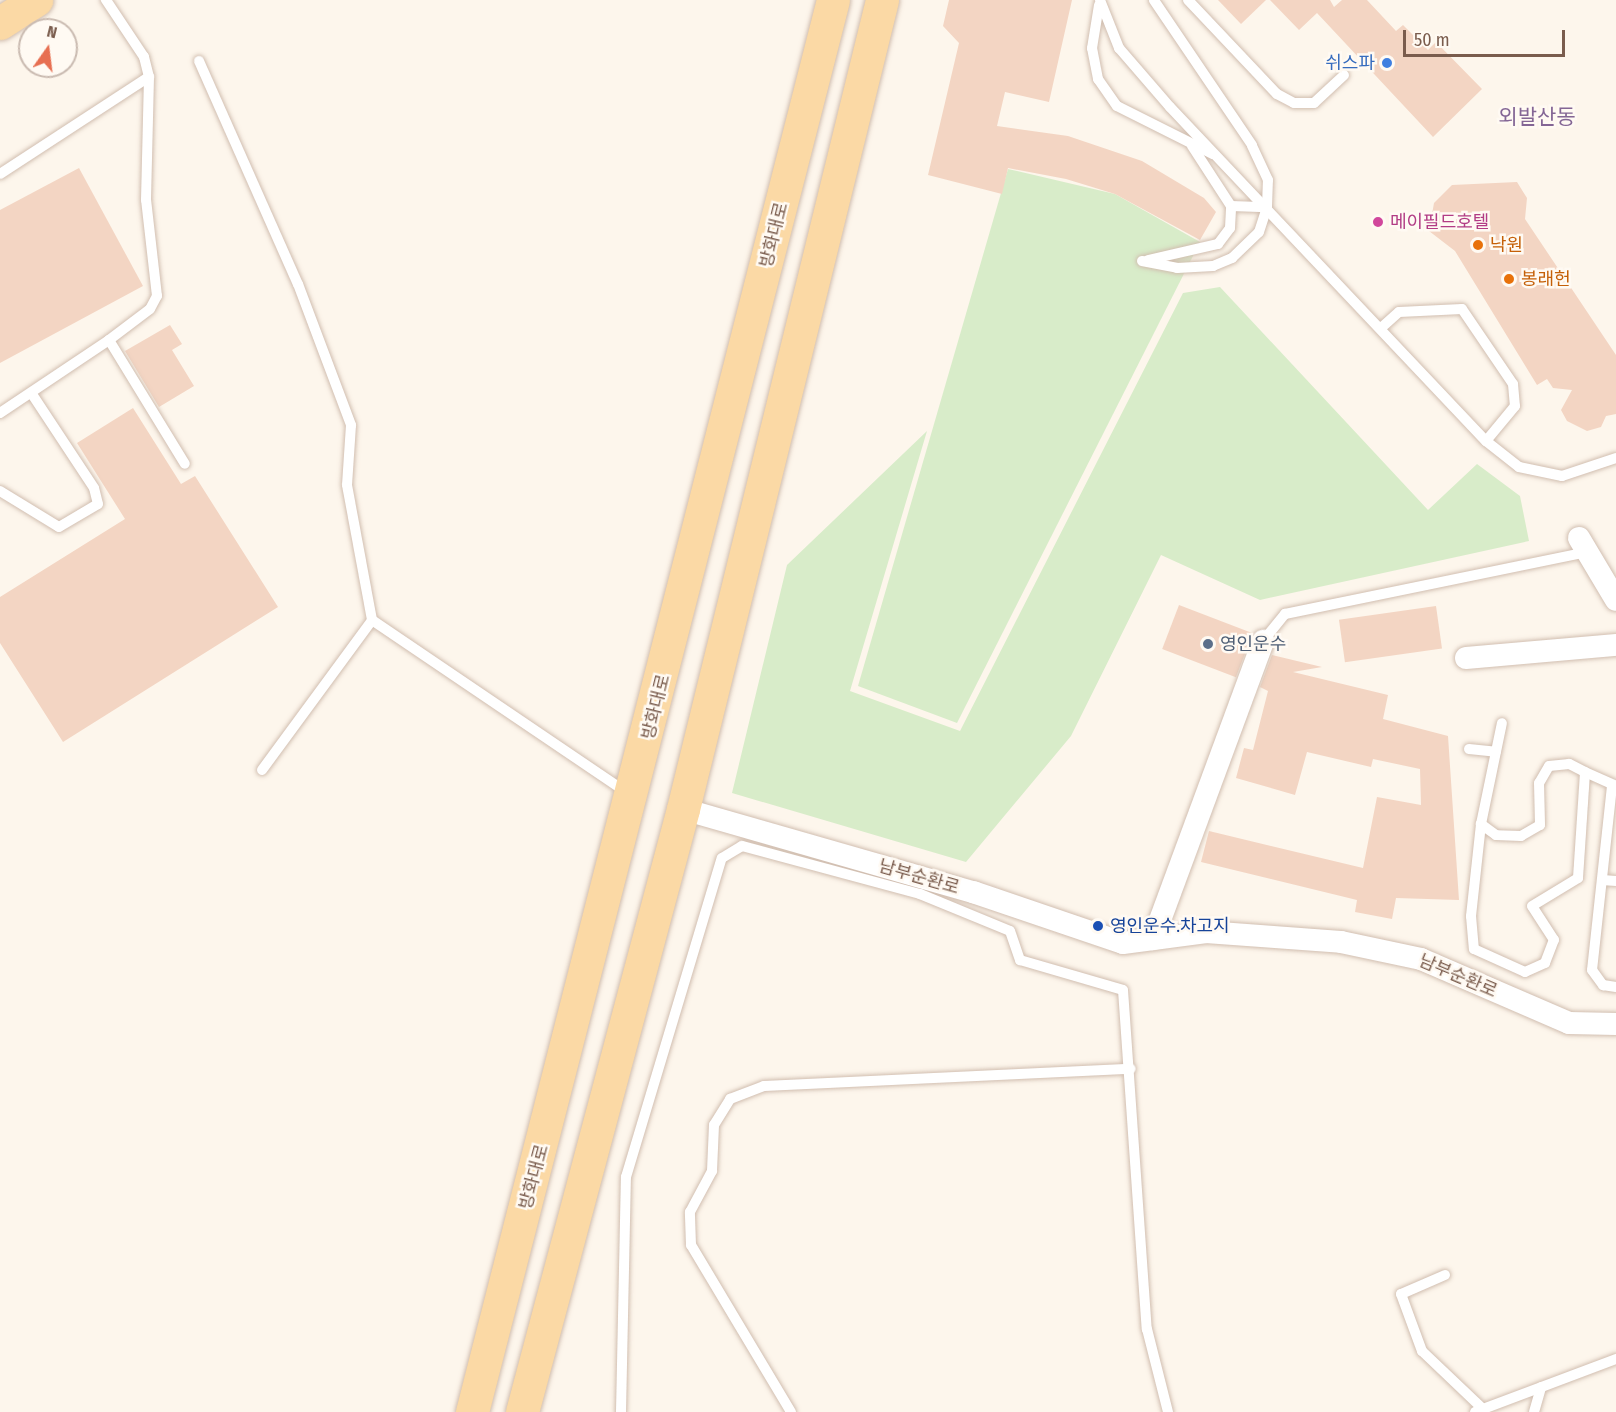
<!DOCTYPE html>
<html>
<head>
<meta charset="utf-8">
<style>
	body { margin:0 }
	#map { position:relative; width:1616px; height:1412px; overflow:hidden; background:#fdf6ec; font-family:"Fira Sans Condensed","Noto Sans KR",sans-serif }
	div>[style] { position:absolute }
	.green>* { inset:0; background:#d8ecc9 }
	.building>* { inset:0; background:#f3d5c3; transform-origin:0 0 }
	.roads { filter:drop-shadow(0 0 2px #d1beb0) drop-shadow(0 0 2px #d1beb0) }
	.service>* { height:10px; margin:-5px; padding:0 5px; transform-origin:5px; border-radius:5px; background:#fff }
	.minor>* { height:22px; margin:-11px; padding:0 11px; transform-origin:11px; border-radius:11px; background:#fff }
	.primary>* { height:33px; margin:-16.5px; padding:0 16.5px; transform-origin:16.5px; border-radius:16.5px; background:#fbd9a5 }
	.dots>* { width:16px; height:16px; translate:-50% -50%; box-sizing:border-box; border:3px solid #fffaf3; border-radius:50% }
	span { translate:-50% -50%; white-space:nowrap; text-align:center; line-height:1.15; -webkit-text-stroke:5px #fffaf3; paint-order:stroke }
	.shop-label { font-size:18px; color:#366cbe }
	.right { translate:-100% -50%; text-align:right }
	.hotel-label { font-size:18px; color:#b23c85 }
	.left { translate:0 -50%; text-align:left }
	.street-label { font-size:18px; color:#7a5c4d }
	.food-label { font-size:18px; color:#c56008 }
	.service-label { font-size:18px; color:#4e5e75 }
	.transit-label { font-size:18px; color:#164399 }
	.quarter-label { font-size:21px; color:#846695 }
	.north { position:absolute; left:18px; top:18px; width:60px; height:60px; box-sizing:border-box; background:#fffaf3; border:2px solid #cabbb1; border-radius:50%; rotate:14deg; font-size:16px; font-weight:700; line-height:24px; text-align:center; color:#7a5c4d }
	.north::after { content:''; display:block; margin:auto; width:21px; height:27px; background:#e76f51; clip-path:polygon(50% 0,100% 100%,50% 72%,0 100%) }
	.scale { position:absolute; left:1403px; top:30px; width:162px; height:27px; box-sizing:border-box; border:3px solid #7a5c4d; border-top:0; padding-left:8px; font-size:18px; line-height:21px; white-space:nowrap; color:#7a5c4d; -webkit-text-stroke:4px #fffaf3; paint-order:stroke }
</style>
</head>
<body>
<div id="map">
	<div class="green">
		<div style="clip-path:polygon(1008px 169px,1115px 194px,1200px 242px,957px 723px,858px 686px)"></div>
		<div style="clip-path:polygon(1220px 287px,1428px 510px,1477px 464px,1520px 496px,1529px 541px,1260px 600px,1161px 555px,1071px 736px,966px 862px,732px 793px,787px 565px,927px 431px,850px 691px,960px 731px,1183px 293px)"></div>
	</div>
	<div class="building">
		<div style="clip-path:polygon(949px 0,1072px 0,1049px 102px,1005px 92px,997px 126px,1068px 136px,1142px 161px,1204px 198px,1216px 212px,1200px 240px,1115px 194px,1066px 179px,1008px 168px,1002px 194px,928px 175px,959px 43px,943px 26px)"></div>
		<div style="clip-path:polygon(1218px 0,1266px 0,1241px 24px)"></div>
		<div style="clip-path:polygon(1270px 0,1330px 0,1334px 7px,1342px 0,1367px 0,1396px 31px,1403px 25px,1428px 50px,1436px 42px,1482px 89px,1433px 137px,1317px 13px,1299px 30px)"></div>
		<div style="clip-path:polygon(79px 168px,143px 286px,0 363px,0 210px)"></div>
		<div style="clip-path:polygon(1517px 182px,1527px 198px,1525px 219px,1616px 355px,1616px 414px,1606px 416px,1601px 427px,1587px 431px,1567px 421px,1561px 410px,1572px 390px,1553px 388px,1547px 379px,1537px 385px,1455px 251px,1429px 231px,1434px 203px,1452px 185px)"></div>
		<div style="clip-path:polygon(170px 325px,182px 344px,172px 350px,194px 386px,159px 407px,125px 351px)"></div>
		<div style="clip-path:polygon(133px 408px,181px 484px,195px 476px,278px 607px,63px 742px,0 643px,0 597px,125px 519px,77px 443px)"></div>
		<div style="left:1179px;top:605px;width:79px;height:47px;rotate:21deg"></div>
		<div style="left:1436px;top:606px;width:43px;height:98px;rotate:82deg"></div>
		<div style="clip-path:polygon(1272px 655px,1322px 667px,1293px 672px,1388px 695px,1383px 719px,1448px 736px,1459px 900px,1396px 898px,1392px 919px,1355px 912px,1357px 900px,1201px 862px,1209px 831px,1363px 868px,1377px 797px,1421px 805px,1420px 769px,1373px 759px,1371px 767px,1307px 752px,1295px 795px,1236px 778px,1244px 748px,1253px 750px,1268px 691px,1260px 687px)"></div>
	</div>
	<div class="roads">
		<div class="service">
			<div style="left:1100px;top:0;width:52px;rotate:68.4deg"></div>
			<div style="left:1119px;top:48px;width:78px;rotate:49.2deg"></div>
			<div style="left:1170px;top:107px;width:460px;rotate:46.6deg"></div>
			<div style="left:1486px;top:441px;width:42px;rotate:38.2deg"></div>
			<div style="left:1519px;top:467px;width:44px;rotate:11.8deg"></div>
			<div style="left:1562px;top:476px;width:57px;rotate:-18.4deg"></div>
			<div style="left:1188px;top:0;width:129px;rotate:46.6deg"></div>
			<div style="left:1277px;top:94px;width:19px;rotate:28deg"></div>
			<div style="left:1294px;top:103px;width:20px"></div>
			<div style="left:1314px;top:103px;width:41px;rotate:-43deg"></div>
			<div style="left:1099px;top:5px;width:44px;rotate:99.2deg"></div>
			<div style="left:1092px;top:48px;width:32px;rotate:79deg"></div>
			<div style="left:1098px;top:79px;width:33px;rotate:55deg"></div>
			<div style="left:1117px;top:106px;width:107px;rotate:26.6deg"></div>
			<div style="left:199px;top:61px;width:244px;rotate:66.1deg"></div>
			<div style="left:298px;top:284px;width:151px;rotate:69.4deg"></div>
			<div style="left:351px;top:425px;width:60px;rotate:93.8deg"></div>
			<div style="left:347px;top:485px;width:137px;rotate:79.5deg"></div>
			<div style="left:372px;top:620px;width:307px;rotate:34.1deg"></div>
			<div style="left:0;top:174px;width:178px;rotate:-33.1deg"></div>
			<div style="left:1231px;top:206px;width:36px;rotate:2deg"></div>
			<div style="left:1148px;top:260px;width:72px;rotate:-12.9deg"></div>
			<div style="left:1218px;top:244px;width:20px;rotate:-53deg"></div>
			<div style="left:1230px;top:228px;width:22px;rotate:-87deg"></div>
			<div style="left:1231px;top:206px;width:72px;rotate:-123deg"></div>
			<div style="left:1142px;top:261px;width:36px;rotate:11deg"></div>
			<div style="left:1177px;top:268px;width:36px;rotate:-3deg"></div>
			<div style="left:1213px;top:266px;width:21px;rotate:-23deg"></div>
			<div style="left:1232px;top:258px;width:37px;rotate:-44deg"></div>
			<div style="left:1259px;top:232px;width:26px;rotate:-72deg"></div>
			<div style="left:1267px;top:207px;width:27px;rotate:-88deg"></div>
			<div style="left:1268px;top:180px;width:38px;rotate:-115deg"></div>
			<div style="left:1252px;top:145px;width:175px;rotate:-124.1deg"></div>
			<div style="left:1381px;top:328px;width:24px;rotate:-42deg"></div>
			<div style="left:1399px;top:312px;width:63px;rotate:-2.7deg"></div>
			<div style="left:1462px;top:309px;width:91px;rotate:55.8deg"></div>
			<div style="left:1513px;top:384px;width:22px;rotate:85deg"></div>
			<div style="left:1515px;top:406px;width:45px;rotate:129.6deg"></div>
			<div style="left:109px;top:340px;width:145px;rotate:58.5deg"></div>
			<div style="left:0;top:413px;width:131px;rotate:-33.8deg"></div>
			<div style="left:109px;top:340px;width:51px;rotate:-37.1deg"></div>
			<div style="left:150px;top:309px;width:15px;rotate:-62deg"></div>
			<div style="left:157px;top:296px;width:97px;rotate:-96.5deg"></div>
			<div style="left:146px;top:200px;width:123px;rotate:-88.6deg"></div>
			<div style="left:149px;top:77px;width:21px;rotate:-104deg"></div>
			<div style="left:144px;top:57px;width:69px;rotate:-123.7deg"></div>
			<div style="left:0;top:491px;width:69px;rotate:31.4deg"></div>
			<div style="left:59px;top:527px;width:45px;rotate:-30.5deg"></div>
			<div style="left:98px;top:504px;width:16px;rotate:-104deg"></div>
			<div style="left:94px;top:488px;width:113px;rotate:-123.4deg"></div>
			<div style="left:1263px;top:641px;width:35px;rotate:-51deg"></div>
			<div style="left:1285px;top:614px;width:308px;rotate:-11.6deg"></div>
			<div style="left:1469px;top:749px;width:27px;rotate:6deg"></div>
			<div style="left:262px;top:770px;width:186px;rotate:-53.7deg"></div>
			<div style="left:1585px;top:772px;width:34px;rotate:24deg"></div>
			<div style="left:1612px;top:786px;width:185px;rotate:96.2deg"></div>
			<div style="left:1592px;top:970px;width:19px;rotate:54deg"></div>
			<div style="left:1603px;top:985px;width:13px;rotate:9deg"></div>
			<div style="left:1481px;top:824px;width:93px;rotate:96.2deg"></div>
			<div style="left:1471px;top:916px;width:33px;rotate:85deg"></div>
			<div style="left:1474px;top:949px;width:56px;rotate:24.3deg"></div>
			<div style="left:1525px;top:972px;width:22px;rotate:-24deg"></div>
			<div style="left:1545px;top:963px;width:25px;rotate:-69deg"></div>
			<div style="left:1554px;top:940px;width:40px;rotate:-122.9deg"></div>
			<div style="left:1532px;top:906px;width:54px;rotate:-31.3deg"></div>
			<div style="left:1578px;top:878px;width:106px;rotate:-86.2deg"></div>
			<div style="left:1585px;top:772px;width:18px;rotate:-153deg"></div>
			<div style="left:1569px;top:764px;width:20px;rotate:174deg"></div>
			<div style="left:1549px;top:766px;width:20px;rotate:120deg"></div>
			<div style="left:1539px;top:783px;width:42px;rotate:88.6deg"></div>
			<div style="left:1540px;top:825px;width:22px;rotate:150deg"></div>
			<div style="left:1521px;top:836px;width:25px;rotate:-178deg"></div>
			<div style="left:1496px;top:835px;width:19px;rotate:-144deg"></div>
			<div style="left:1481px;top:824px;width:103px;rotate:-78.3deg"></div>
			<div style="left:1602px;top:880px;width:14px;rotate:4deg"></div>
			<div style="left:1445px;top:1275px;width:48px;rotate:156.6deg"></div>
			<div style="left:1401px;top:1294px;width:61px;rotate:69.8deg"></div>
			<div style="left:1422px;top:1351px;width:84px;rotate:43.6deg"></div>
			<div style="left:621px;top:1412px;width:235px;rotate:-88.8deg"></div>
			<div style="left:626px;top:1177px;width:333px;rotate:-73.3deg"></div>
			<div style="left:722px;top:858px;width:23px;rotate:-31deg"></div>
			<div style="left:742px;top:846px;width:184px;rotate:15.1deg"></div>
			<div style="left:920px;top:894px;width:97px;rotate:22.3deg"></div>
			<div style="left:1010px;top:931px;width:31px;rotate:71deg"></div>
			<div style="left:1020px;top:960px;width:107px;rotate:16.2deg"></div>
			<div style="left:1123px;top:990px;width:340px;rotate:86deg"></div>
			<div style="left:1147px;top:1329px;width:86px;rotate:75.8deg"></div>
			<div style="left:791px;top:1412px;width:195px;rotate:-120.9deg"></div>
			<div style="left:691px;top:1245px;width:33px;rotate:-92deg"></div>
			<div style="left:690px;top:1212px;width:47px;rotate:-61.8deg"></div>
			<div style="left:712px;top:1171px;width:46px;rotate:-87.5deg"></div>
			<div style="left:714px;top:1125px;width:31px;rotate:-58deg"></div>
			<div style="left:730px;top:1099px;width:36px;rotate:-21deg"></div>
			<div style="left:764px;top:1086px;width:367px;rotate:-2.7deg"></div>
			<div style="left:1475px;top:1412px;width:151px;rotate:-20.6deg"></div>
			<div style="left:1534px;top:1412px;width:26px;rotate:-74deg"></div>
		</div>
		<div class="minor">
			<div style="left:1579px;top:538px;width:72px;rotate:59.2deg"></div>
			<div style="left:1466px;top:658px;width:151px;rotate:-5deg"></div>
			<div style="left:683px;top:809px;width:302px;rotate:16deg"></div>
			<div style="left:973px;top:892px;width:158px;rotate:18.8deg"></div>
			<div style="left:1123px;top:943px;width:84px;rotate:-7.5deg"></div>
			<div style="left:1206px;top:932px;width:135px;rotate:4.2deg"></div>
			<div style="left:1341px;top:942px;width:82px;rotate:12deg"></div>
			<div style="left:1421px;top:959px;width:161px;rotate:23.4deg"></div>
			<div style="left:1569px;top:1023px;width:47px;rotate:1.2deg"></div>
			<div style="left:1153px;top:939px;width:318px;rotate:-69.7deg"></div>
		</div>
		<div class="primary">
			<div style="left:0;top:23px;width:43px;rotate:-32.6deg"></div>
			<div style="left:472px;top:1412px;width:1457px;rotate:-75.66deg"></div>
			<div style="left:522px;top:1412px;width:624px;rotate:-75.05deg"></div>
			<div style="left:683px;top:809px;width:833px;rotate:-76.18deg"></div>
		</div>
	</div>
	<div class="dots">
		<div style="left:1387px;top:63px;background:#3f7fe0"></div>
		<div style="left:1378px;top:222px;background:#d1479c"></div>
		<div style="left:1478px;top:245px;background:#e8710a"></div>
		<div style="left:1509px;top:279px;background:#e8710a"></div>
		<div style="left:1208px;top:644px;background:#5c6f8a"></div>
		<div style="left:1098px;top:926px;background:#1a4fb4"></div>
	</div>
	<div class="shop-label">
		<span class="right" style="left:1375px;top:63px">쉬스파</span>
	</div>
	<div class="hotel-label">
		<span class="left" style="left:1390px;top:222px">메이필드호텔</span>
	</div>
	<div class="street-label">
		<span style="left:774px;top:235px;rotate:-76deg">방화대로</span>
		<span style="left:656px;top:707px;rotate:-76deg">방화대로</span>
		<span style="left:919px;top:877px;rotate:16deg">남부순환로</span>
		<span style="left:1458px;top:976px;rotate:23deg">남부순환로</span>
		<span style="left:534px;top:1177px;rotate:-75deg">방화대로</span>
	</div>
	<div class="food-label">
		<span class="left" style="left:1490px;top:245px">낙원</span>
		<span class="left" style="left:1521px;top:279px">봉래헌</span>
	</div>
	<div class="service-label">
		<span class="left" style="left:1220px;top:644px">영인운수</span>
	</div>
	<div class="transit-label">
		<span class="left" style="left:1110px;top:926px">영인운수.차고지</span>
	</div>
	<div class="quarter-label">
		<span style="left:1537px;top:117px">외발산동</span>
	</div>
	<div class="north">N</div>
	<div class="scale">50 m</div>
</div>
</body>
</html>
